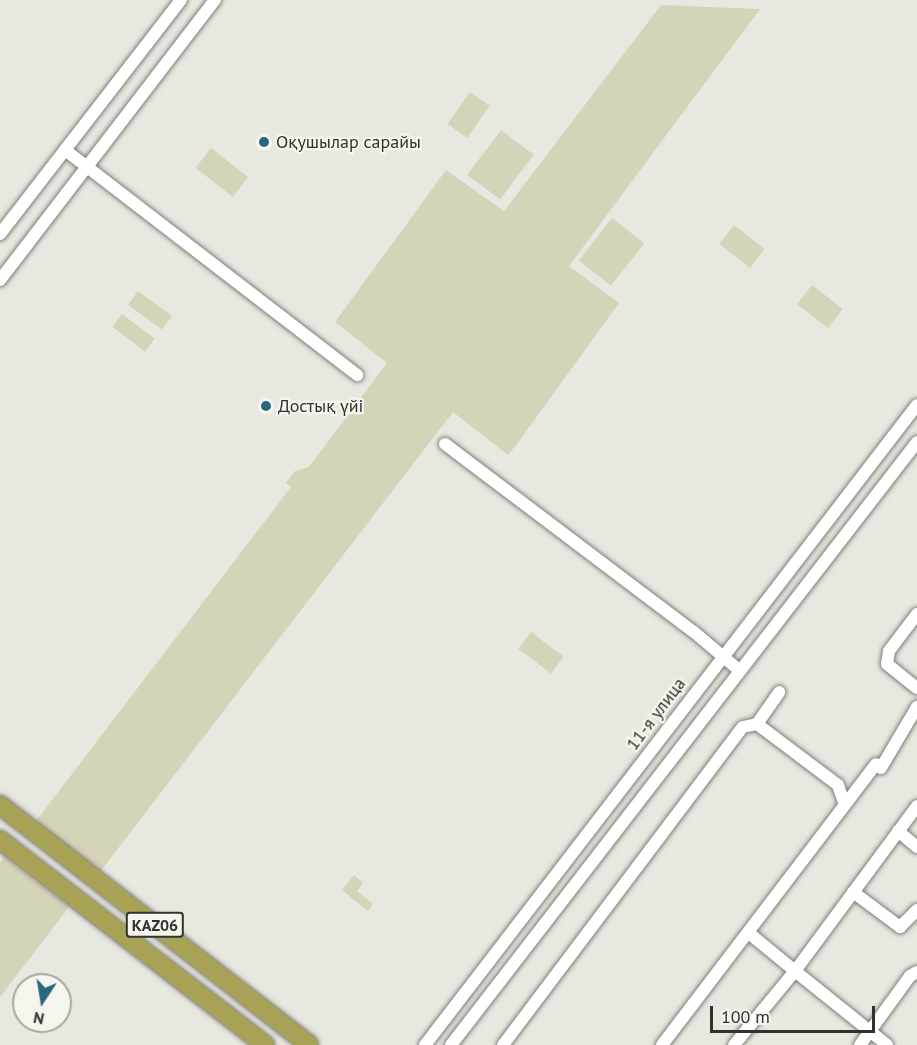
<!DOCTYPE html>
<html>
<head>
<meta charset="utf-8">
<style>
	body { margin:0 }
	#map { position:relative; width:917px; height:1045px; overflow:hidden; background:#e8e8e1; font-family:"PT Sans",sans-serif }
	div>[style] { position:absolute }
	.green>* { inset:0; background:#d5d4b8; transform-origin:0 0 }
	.roads { filter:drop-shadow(0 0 2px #7f7f78) drop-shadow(0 0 2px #7f7f78) }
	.minor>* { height:12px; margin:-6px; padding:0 6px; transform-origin:6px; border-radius:6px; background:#fff }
	.highway>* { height:18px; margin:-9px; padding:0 9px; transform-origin:9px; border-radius:9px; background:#a7a256 }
	.dots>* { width:16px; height:16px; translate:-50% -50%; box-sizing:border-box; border:3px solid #f5f5ee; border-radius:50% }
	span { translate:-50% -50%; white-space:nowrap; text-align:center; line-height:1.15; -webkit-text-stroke:4.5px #f5f5ee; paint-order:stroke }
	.shield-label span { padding:2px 4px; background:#f5f5ee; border:2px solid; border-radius:4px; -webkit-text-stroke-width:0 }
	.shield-label { font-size:16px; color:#31312e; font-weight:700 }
	.poi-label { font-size:18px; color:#31312e }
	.left { translate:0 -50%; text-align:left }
	.street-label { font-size:18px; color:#31312e }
	.north { position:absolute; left:12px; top:973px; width:60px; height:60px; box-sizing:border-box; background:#f5f5ee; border:2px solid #a7a7a1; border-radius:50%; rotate:192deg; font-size:16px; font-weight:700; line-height:24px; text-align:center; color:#31312e }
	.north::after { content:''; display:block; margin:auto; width:21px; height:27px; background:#2a677e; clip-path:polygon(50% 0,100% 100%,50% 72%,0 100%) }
	.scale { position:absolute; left:710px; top:1006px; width:165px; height:27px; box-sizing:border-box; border:3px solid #31312e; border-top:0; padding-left:8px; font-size:18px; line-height:21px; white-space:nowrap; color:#31312e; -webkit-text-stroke:4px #f5f5ee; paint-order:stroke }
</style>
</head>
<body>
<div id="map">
	<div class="green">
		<div style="clip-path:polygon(661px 5px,760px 9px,569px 266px,619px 303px,517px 444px,508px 455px,453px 412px,100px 872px,33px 825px,291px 487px,286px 483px,295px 471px,309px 467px,387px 363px,335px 322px,446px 170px,504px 211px)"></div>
		<div style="left:470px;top:92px;width:24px;height:39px;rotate:35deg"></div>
		<div style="left:501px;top:130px;width:41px;height:56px;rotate:37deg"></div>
		<div style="left:211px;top:148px;width:47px;height:25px;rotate:38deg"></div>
		<div style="left:612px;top:218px;width:41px;height:54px;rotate:38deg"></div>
		<div style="left:734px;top:225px;width:39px;height:24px;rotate:38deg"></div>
		<div style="left:812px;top:285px;width:39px;height:24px;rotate:38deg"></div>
		<div style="left:138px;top:291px;width:42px;height:17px;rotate:36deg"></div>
		<div style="left:122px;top:314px;width:41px;height:16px;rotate:37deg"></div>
		<div style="left:531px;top:632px;width:41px;height:21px;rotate:37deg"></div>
		<div style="clip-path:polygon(4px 857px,69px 907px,0 997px,0 863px)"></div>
		<div style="clip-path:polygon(354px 875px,363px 883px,357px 891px,373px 904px,368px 911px,342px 890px)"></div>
	</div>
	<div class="roads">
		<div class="minor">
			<div style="left:65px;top:150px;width:369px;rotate:37.6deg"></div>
			<div style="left:0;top:234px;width:296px;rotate:-52.3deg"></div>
			<div style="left:0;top:280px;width:353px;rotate:-52.5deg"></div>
			<div style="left:445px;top:444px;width:312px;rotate:37.1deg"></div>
			<div style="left:694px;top:632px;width:59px;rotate:40.2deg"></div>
			<div style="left:917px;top:614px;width:46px;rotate:127.1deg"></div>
			<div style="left:889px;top:651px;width:13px;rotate:99deg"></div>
			<div style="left:887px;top:664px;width:38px;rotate:39deg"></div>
			<div style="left:757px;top:724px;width:39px;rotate:-55deg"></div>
			<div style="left:881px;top:768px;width:71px;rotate:-59.5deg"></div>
			<div style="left:898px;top:831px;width:25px;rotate:40deg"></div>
			<div style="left:853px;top:892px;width:59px;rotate:36.7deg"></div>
			<div style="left:900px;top:927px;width:24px;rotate:-45deg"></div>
			<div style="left:750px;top:934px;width:58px;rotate:39.4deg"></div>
			<div style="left:795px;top:971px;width:205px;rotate:-53.5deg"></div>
			<div style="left:425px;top:1045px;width:807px;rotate:-52.45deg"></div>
			<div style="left:451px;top:1045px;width:762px;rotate:-52.3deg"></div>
			<div style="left:503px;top:1045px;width:398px;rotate:-53deg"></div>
			<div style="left:743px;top:727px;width:14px;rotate:-12deg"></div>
			<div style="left:757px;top:724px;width:101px;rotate:37deg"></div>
			<div style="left:838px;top:785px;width:21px;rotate:71deg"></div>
			<div style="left:662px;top:1045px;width:353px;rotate:-52.7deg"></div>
			<div style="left:734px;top:1045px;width:96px;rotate:-50.5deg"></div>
			<div style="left:795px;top:971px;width:118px;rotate:38.8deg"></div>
			<div style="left:860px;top:1045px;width:85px;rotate:-54.1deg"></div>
			<div style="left:910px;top:976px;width:8px;rotate:-30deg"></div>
		</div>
		<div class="highway">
			<div style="left:0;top:805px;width:391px;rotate:37.8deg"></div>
			<div style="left:0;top:840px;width:335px;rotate:37.7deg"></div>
		</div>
	</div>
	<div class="dots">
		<div style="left:264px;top:142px;background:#2a677e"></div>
		<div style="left:266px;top:406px;background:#2a677e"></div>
	</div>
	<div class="shield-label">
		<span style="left:155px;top:925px">KАZ06</span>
	</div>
	<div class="poi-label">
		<span class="left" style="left:276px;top:142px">Оқушылар сарайы</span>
		<span class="left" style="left:278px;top:406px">Достық үйі</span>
	</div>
	<div class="street-label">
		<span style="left:656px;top:714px;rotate:-53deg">11-я улица</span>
	</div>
	<div class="north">N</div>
	<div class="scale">100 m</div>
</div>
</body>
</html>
